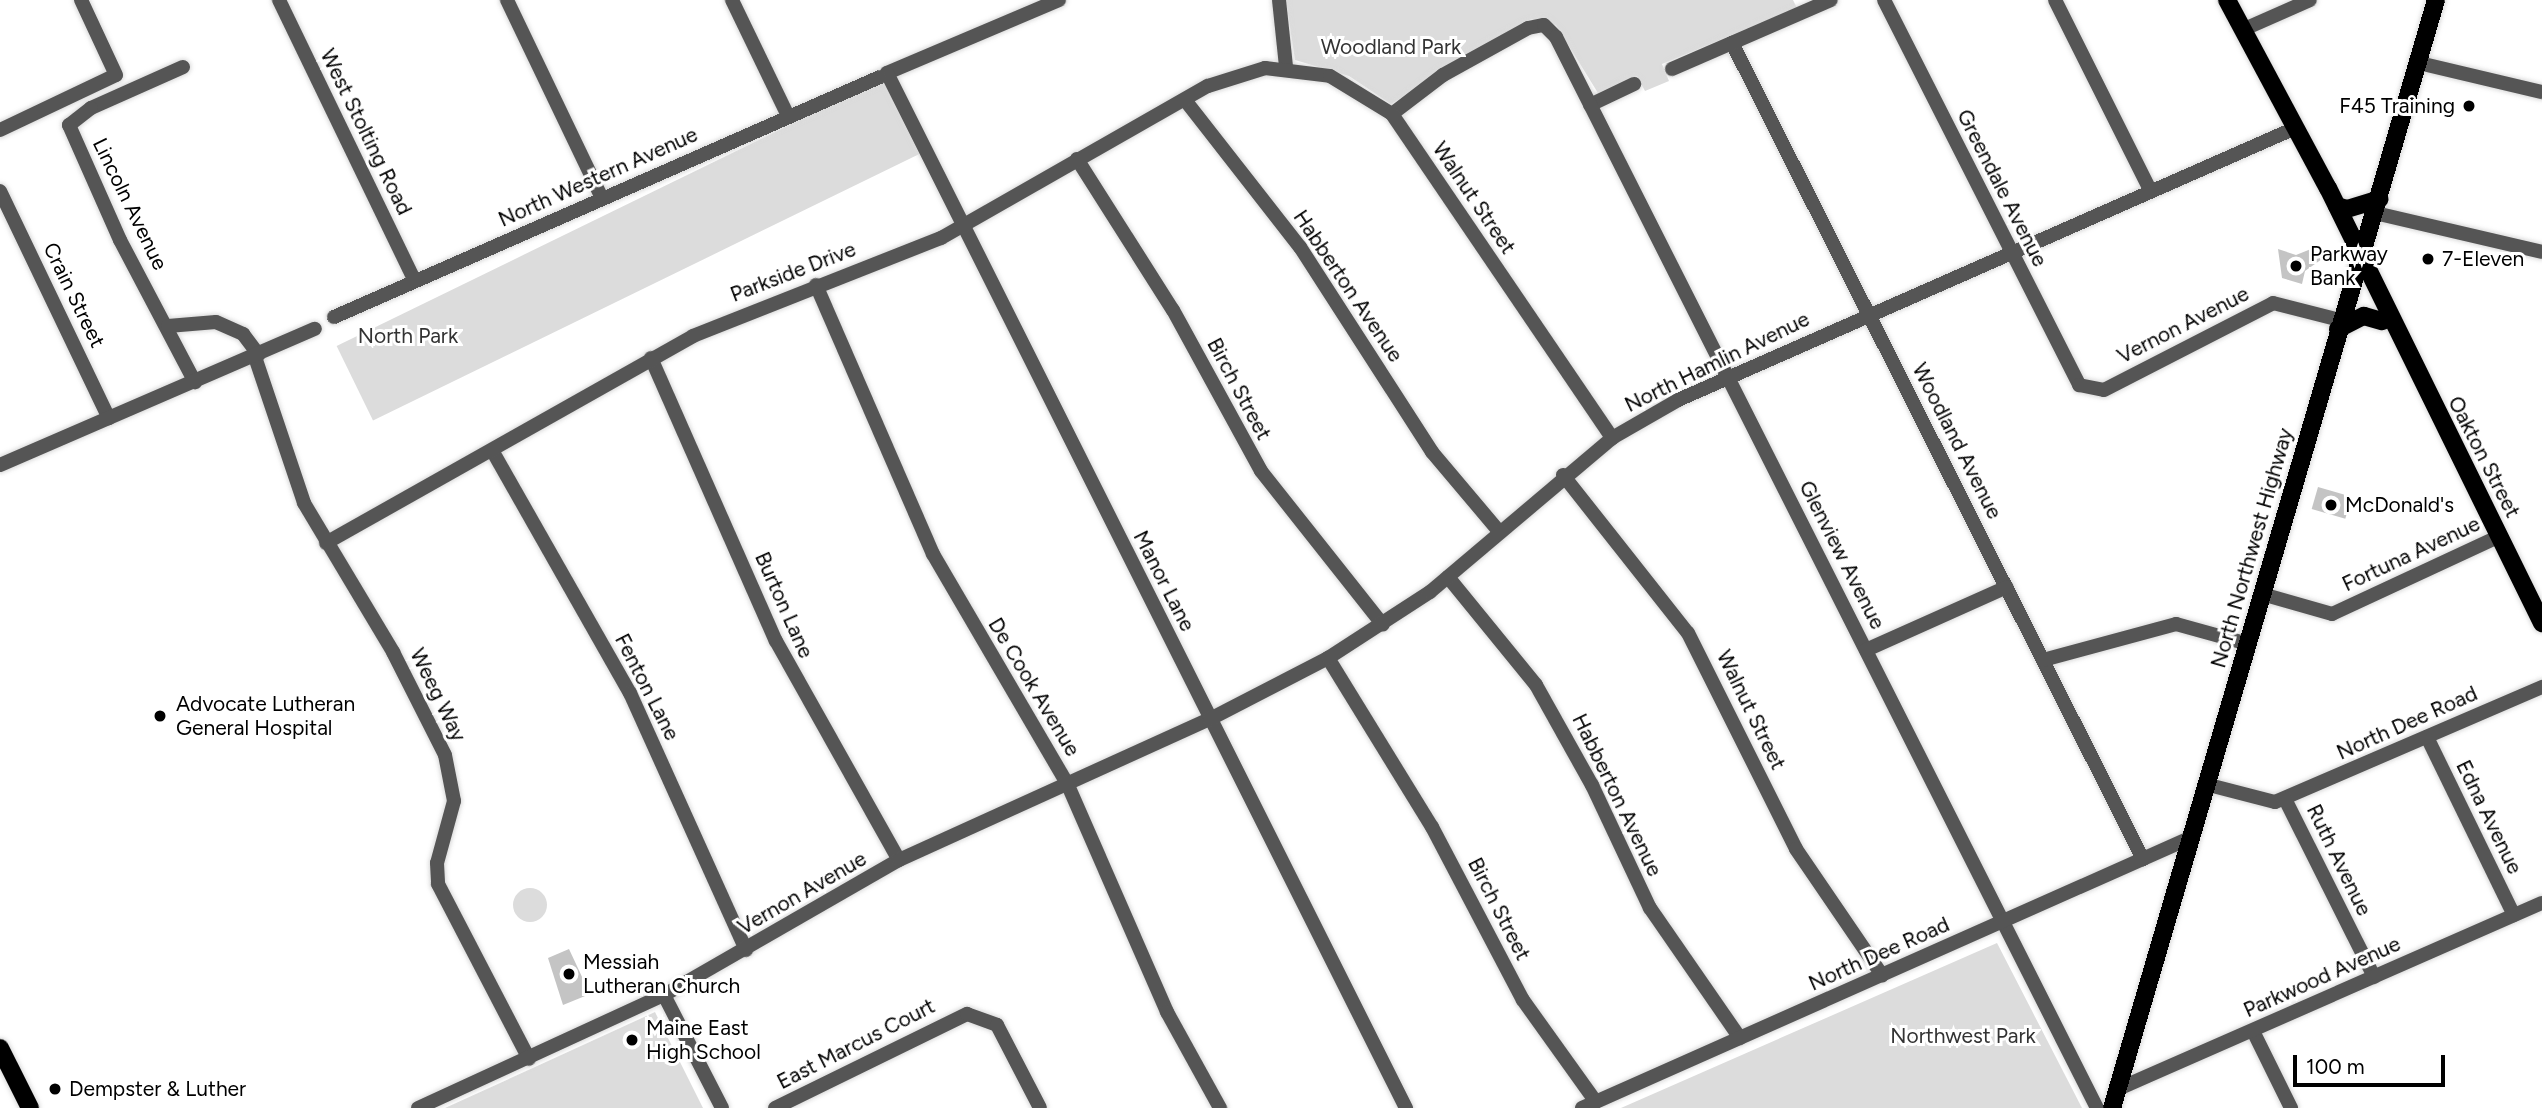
<!DOCTYPE html>
<html>
<head>
<meta charset="utf-8">
<style>
	body { margin:0 }
	#map { position:relative; width:2542px; height:1108px; overflow:hidden; background:#fff; font-family:Figtree,sans-serif }
	div>[style] { position:absolute }
	.green>* { inset:0; background:#dcdcdc; transform-origin:0 0 }
	.round { border-radius:50% }
	.building>* { inset:0; background:#c4c4c4; transform-origin:0 0 }
	.roads { filter:drop-shadow(0 0 2px #dbdbdb) drop-shadow(0 0 2px #dbdbdb) }
	.minor>* { height:14px; margin:-7px; padding:0 7px; transform-origin:7px; border-radius:7px; background:#555 }
	.major>* { height:18px; margin:-9px; padding:0 9px; transform-origin:9px; border-radius:9px; background:#000 }
	.dots>* { width:19px; height:19px; translate:-50% -50%; box-sizing:border-box; border:4px solid #fff; border-radius:50% }
	span { translate:-50% -50%; white-space:nowrap; text-align:center; line-height:1.15; -webkit-text-stroke:6px #fff; paint-order:stroke }
	.park-label { font-size:21px; color:#333 }
	.poi-label { font-size:21px; color:#000 }
	.right { translate:-100% -50%; text-align:right }
	.left { translate:0 -50%; text-align:left }
	.street-label { font-size:21px; color:#000 }
	.scale { position:absolute; left:2293px; top:1055px; width:152px; height:32px; box-sizing:border-box; border:4px solid #000; border-top:0; padding-left:9px; font-size:21px; line-height:24px; white-space:nowrap; color:#000; -webkit-text-stroke:5px #fff; paint-order:stroke }
</style>
</head>
<body>
<div id="map">
	<div class="green">
		<div style="clip-path:polygon(1286px 0,1793px 0,1797px 8px,1662px 64px,1669px 81px,1645px 91px,1637px 76px,1598px 93px,1556px 25px,1531px 19px,1391px 104px,1349px 76px,1295px 60px)"></div>
		<div style="left:884px;top:79px;width:83px;height:609px;rotate:64deg"></div>
		<div class="round" style="left:513px;top:888px;width:34px;height:34px"></div>
		<div style="clip-path:polygon(1997px 943px,2082px 1108px,1621px 1108px)"></div>
		<div style="clip-path:polygon(655px 1012px,703px 1108px,445px 1108px,535px 1067px)"></div>
	</div>
	<div class="building">
		<div style="clip-path:polygon(2316px 247px,2322px 259px,2305px 271px,2302px 284px,2282px 278px,2278px 249px,2296px 255px)"></div>
		<div style="left:2318px;top:487px;width:35px;height:23px;rotate:16deg"></div>
		<div style="clip-path:polygon(569px 949px,590px 994px,563px 1005px,548px 958px)"></div>
	</div>
	<div class="roads">
		<div class="minor">
			<div style="left:279px;top:0;width:312px;rotate:64.2deg"></div>
			<div style="left:507px;top:0;width:220px;rotate:64.4deg"></div>
			<div style="left:732px;top:0;width:129px;rotate:64.2deg"></div>
			<div style="left:1059px;top:0;width:187px;rotate:157deg"></div>
			<div style="left:887px;top:73px;width:1158px;rotate:63.37deg"></div>
			<div style="left:1279px;top:0;width:67px;rotate:84deg"></div>
			<div style="left:1884px;top:0;width:432px;rotate:63.1deg"></div>
			<div style="left:2079px;top:385px;width:25px;rotate:11deg"></div>
			<div style="left:2104px;top:390px;width:190px;rotate:-27.2deg"></div>
			<div style="left:2273px;top:303px;width:69px;rotate:14.2deg"></div>
			<div style="left:2055px;top:0;width:212px;rotate:63.4deg"></div>
			<div style="left:2242px;top:30px;width:74px;rotate:-23.8deg"></div>
			<div style="left:1732px;top:43px;width:914px;rotate:63.27deg"></div>
			<div style="left:2419px;top:63px;width:126px;rotate:13.3deg"></div>
			<div style="left:183px;top:67px;width:101px;rotate:156deg"></div>
			<div style="left:91px;top:108px;width:28px;rotate:142deg"></div>
			<div style="left:69px;top:125px;width:126px;rotate:66.1deg"></div>
			<div style="left:120px;top:240px;width:161px;rotate:62.2deg"></div>
			<div style="left:1672px;top:69px;width:173px;rotate:-23.5deg"></div>
			<div style="left:1185px;top:100px;width:187px;rotate:52deg"></div>
			<div style="left:1300px;top:247px;width:244px;rotate:57.2deg"></div>
			<div style="left:1432px;top:452px;width:102px;rotate:49.8deg"></div>
			<div style="left:1590px;top:105px;width:49px;rotate:-25.5deg"></div>
			<div style="left:1392px;top:114px;width:64px;rotate:-37.4deg"></div>
			<div style="left:1443px;top:75px;width:97px;rotate:-28.9deg"></div>
			<div style="left:1528px;top:28px;width:16px;rotate:-11deg"></div>
			<div style="left:1544px;top:25px;width:17px;rotate:45deg"></div>
			<div style="left:1556px;top:37px;width:1200px;rotate:63.2deg"></div>
			<div style="left:0;top:130px;width:128px;rotate:-25.4deg"></div>
			<div style="left:116px;top:75px;width:83px;rotate:-115deg"></div>
			<div style="left:1077px;top:159px;width:179px;rotate:57.6deg"></div>
			<div style="left:1173px;top:310px;width:183px;rotate:61.3deg"></div>
			<div style="left:1261px;top:471px;width:196px;rotate:51.6deg"></div>
			<div style="left:0;top:191px;width:252px;rotate:64.4deg"></div>
			<div style="left:2375px;top:213px;width:171px;rotate:13.1deg"></div>
			<div style="left:816px;top:285px;width:293px;rotate:66.5deg"></div>
			<div style="left:933px;top:554px;width:265px;rotate:59.7deg"></div>
			<div style="left:1067px;top:783px;width:250px;rotate:66.4deg"></div>
			<div style="left:1167px;top:1012px;width:110px;rotate:61.1deg"></div>
			<div style="left:334px;top:317px;width:596px;rotate:-23.73deg"></div>
			<div style="left:168px;top:326px;width:48px;rotate:-4.8deg"></div>
			<div style="left:216px;top:322px;width:30px;rotate:24deg"></div>
			<div style="left:243px;top:334px;width:26px;rotate:53deg"></div>
			<div style="left:255px;top:357px;width:154px;rotate:71.4deg"></div>
			<div style="left:304px;top:503px;width:174px;rotate:59.1deg"></div>
			<div style="left:393px;top:652px;width:115px;rotate:63.2deg"></div>
			<div style="left:445px;top:755px;width:47px;rotate:78.9deg"></div>
			<div style="left:454px;top:801px;width:64px;rotate:105.3deg"></div>
			<div style="left:437px;top:863px;width:21px;rotate:87deg"></div>
			<div style="left:438px;top:884px;width:197px;rotate:62.5deg"></div>
			<div style="left:651px;top:358px;width:309px;rotate:66.2deg"></div>
			<div style="left:776px;top:641px;width:251px;rotate:60.7deg"></div>
			<div style="left:493px;top:452px;width:277px;rotate:60.4deg"></div>
			<div style="left:630px;top:693px;width:282px;rotate:65.7deg"></div>
			<div style="left:0;top:465px;width:343px;rotate:-23.4deg"></div>
			<div style="left:1563px;top:475px;width:201px;rotate:51.7deg"></div>
			<div style="left:1688px;top:633px;width:241px;rotate:63.4deg"></div>
			<div style="left:1796px;top:849px;width:153px;rotate:55.7deg"></div>
			<div style="left:326px;top:543px;width:421px;rotate:-29.4deg"></div>
			<div style="left:693px;top:336px;width:267px;rotate:-21.6deg"></div>
			<div style="left:941px;top:238px;width:307px;rotate:-29.7deg"></div>
			<div style="left:1208px;top:86px;width:60px;rotate:-17.5deg"></div>
			<div style="left:1265px;top:68px;width:65px;rotate:7deg"></div>
			<div style="left:1330px;top:76px;width:73px;rotate:31.5deg"></div>
			<div style="left:1392px;top:114px;width:392px;rotate:55.8deg"></div>
			<div style="left:1448px;top:577px;width:139px;rotate:50.8deg"></div>
			<div style="left:1536px;top:685px;width:115px;rotate:60.8deg"></div>
			<div style="left:1592px;top:785px;width:136px;rotate:64.8deg"></div>
			<div style="left:1650px;top:908px;width:158px;rotate:55.3deg"></div>
			<div style="left:2262px;top:594px;width:73px;rotate:15.9deg"></div>
			<div style="left:2332px;top:614px;width:183px;rotate:-24.9deg"></div>
			<div style="left:1866px;top:650px;width:154px;rotate:-24.1deg"></div>
			<div style="left:1328px;top:658px;width:198px;rotate:58.4deg"></div>
			<div style="left:1432px;top:827px;width:195px;rotate:62.3deg"></div>
			<div style="left:1523px;top:1000px;width:125px;rotate:54.4deg"></div>
			<div style="left:2043px;top:660px;width:138px;rotate:-15.1deg"></div>
			<div style="left:2176px;top:624px;width:75px;rotate:15.5deg"></div>
			<div style="left:2427px;top:737px;width:198px;rotate:64deg"></div>
			<div style="left:2209px;top:785px;width:68px;rotate:14.4deg"></div>
			<div style="left:2275px;top:802px;width:291px;rotate:-23.3deg"></div>
			<div style="left:2285px;top:799px;width:199px;rotate:63.4deg"></div>
			<div style="left:664px;top:995px;width:127px;rotate:62.8deg"></div>
			<div style="left:2253px;top:1031px;width:86px;rotate:63.7deg"></div>
			<div style="left:2118px;top:1089px;width:463px;rotate:-23.7deg"></div>
			<div style="left:418px;top:1108px;width:271px;rotate:-24.7deg"></div>
			<div style="left:664px;top:995px;width:271px;rotate:-29.9deg"></div>
			<div style="left:899px;top:860px;width:341px;rotate:-24.4deg"></div>
			<div style="left:1210px;top:719px;width:133px;rotate:-27.3deg"></div>
			<div style="left:1328px;top:658px;width:121px;rotate:-32.9deg"></div>
			<div style="left:1430px;top:592px;width:238px;rotate:-40.2deg"></div>
			<div style="left:1612px;top:438px;width:76px;rotate:-29.9deg"></div>
			<div style="left:1678px;top:400px;width:672px;rotate:-23.78deg"></div>
			<div style="left:775px;top:1108px;width:214px;rotate:-26.1deg"></div>
			<div style="left:967px;top:1014px;width:32px;rotate:20deg"></div>
			<div style="left:997px;top:1025px;width:93px;rotate:62.6deg"></div>
			<div style="left:1582px;top:1108px;width:667px;rotate:-23.95deg"></div>
		</div>
		<div class="major">
			<div style="left:2227px;top:0;width:213px;rotate:61.8deg"></div>
			<div style="left:2328px;top:188px;width:485px;rotate:63.8deg"></div>
			<div style="left:2337px;top:206px;width:10px;rotate:17deg"></div>
			<div style="left:2347px;top:209px;width:34px;rotate:-17deg"></div>
			<div style="left:2338px;top:329px;width:29px;rotate:-27deg"></div>
			<div style="left:2364px;top:316px;width:19px;rotate:16deg"></div>
			<div style="left:0;top:1048px;width:67px;rotate:63.4deg"></div>
			<div style="left:2112px;top:1108px;width:1154px;rotate:-73.7deg"></div>
		</div>
	</div>
	<div class="dots">
		<div style="left:2469px;top:106px;background:#000"></div>
		<div style="left:2428px;top:259px;background:#000"></div>
		<div style="left:2296px;top:266px;background:#000"></div>
		<div style="left:2331px;top:505px;background:#000"></div>
		<div style="left:160px;top:716px;background:#000"></div>
		<div style="left:569px;top:974px;background:#000"></div>
		<div style="left:632px;top:1040px;background:#000"></div>
		<div style="left:55px;top:1089px;background:#000"></div>
	</div>
	<div class="park-label">
		<span style="left:1391px;top:47px">Woodland Park</span>
		<span style="left:408px;top:336px">North Park</span>
		<span style="left:1963px;top:1036px">Northwest Park</span>
	</div>
	<div class="poi-label">
		<span class="right" style="left:2455px;top:106px">F45 Training</span>
		<span class="left" style="left:2310px;top:266px">Parkway<br>Bank</span>
		<span class="left" style="left:2442px;top:259px">7-Eleven</span>
		<span class="left" style="left:2345px;top:505px">McDonald's</span>
		<span class="left" style="left:176px;top:716px">Advocate Lutheran<br>General Hospital</span>
		<span class="left" style="left:583px;top:974px">Messiah<br>Lutheran Church</span>
		<span class="left" style="left:646px;top:1040px">Maine East<br>High School</span>
		<span class="left" style="left:69px;top:1089px">Dempster &amp; Luther</span>
	</div>
	<div class="street-label">
		<span style="left:366px;top:132px;rotate:64deg">West Stolting Road</span>
		<span style="left:598px;top:177px;rotate:-24deg">North Western Avenue</span>
		<span style="left:2002px;top:188px;rotate:63deg">Greendale Avenue</span>
		<span style="left:1474px;top:198px;rotate:56deg">Walnut Street</span>
		<span style="left:130px;top:204px;rotate:64deg">Lincoln Avenue</span>
		<span style="left:793px;top:272px;rotate:-21deg">Parkside Drive</span>
		<span style="left:1348px;top:286px;rotate:56deg">Habberton Avenue</span>
		<span style="left:74px;top:295px;rotate:64deg">Crain Street</span>
		<span style="left:2183px;top:325px;rotate:-27deg">Vernon Avenue</span>
		<span style="left:1717px;top:362px;rotate:-26deg">North Hamlin Avenue</span>
		<span style="left:1239px;top:389px;rotate:62deg">Birch Street</span>
		<span style="left:1957px;top:441px;rotate:63deg">Woodland Avenue</span>
		<span style="left:2484px;top:457px;rotate:63deg">Oakton Street</span>
		<span style="left:2252px;top:548px;rotate:-74deg">North Northwest Highway</span>
		<span style="left:2411px;top:554px;rotate:-25deg">Fortuna Avenue</span>
		<span style="left:1842px;top:555px;rotate:63deg">Glenview Avenue</span>
		<span style="left:1164px;top:581px;rotate:63deg">Manor Lane</span>
		<span style="left:784px;top:605px;rotate:66deg">Burton Lane</span>
		<span style="left:647px;top:687px;rotate:63deg">Fenton Lane</span>
		<span style="left:1034px;top:687px;rotate:59deg">De Cook Avenue</span>
		<span style="left:438px;top:695px;rotate:64deg">Weeg Way</span>
		<span style="left:1751px;top:710px;rotate:64deg">Walnut Street</span>
		<span style="left:2407px;top:723px;rotate:-24deg">North Dee Road</span>
		<span style="left:1617px;top:795px;rotate:64deg">Habberton Avenue</span>
		<span style="left:2489px;top:817px;rotate:64deg">Edna Avenue</span>
		<span style="left:2339px;top:860px;rotate:64deg">Ruth Avenue</span>
		<span style="left:802px;top:893px;rotate:-30deg">Vernon Avenue</span>
		<span style="left:1499px;top:909px;rotate:63deg">Birch Street</span>
		<span style="left:1879px;top:954px;rotate:-24deg">North Dee Road</span>
		<span style="left:2322px;top:977px;rotate:-24deg">Parkwood Avenue</span>
		<span style="left:856px;top:1044px;rotate:-27deg">East Marcus Court</span>
	</div>
	<div class="scale">100 m</div>
</div>
</body>
</html>
